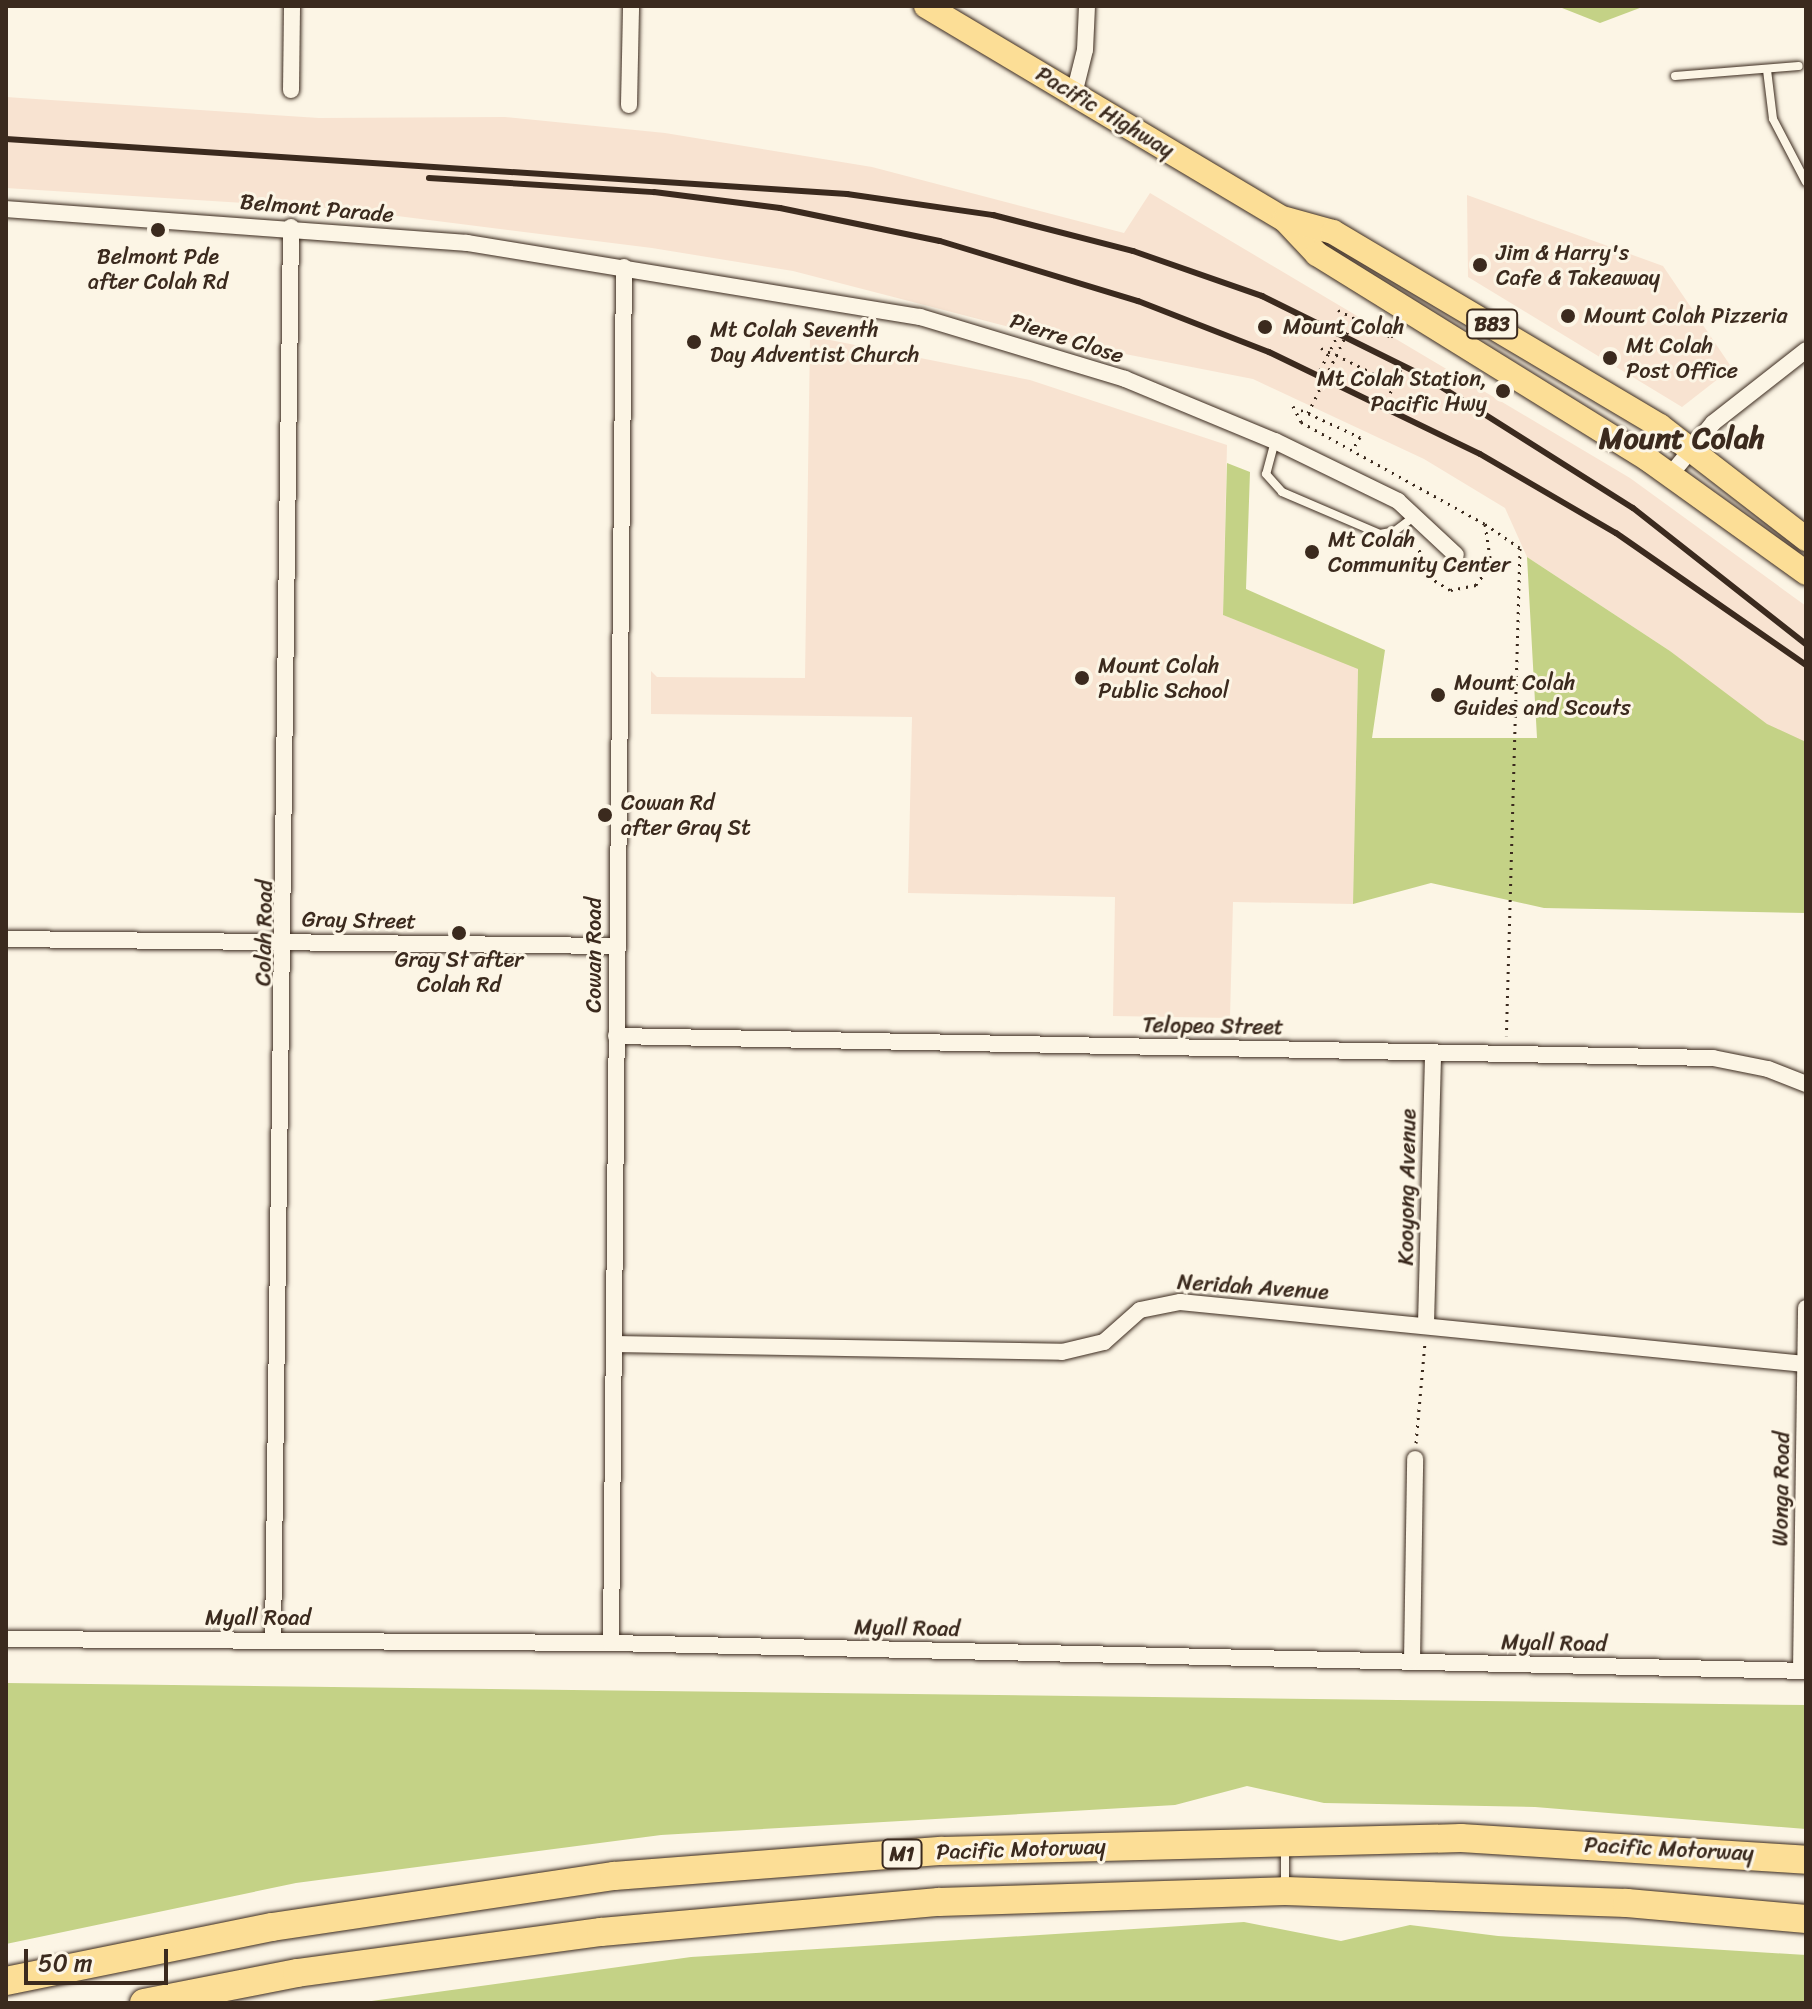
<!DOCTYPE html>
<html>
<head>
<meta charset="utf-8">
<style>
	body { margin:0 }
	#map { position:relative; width:1812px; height:2009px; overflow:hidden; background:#fcf5e5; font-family:Sriracha,sans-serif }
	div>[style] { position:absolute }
	.built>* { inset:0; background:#f8e3d1 }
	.green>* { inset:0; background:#c4d286 }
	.path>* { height:3px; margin-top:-1.5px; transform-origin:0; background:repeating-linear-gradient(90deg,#3b2a1e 0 2px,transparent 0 8px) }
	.roads { filter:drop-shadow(0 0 2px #3b2a1e) drop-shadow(0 0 2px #3b2a1e) }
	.lane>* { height:8px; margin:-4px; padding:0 4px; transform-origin:4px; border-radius:4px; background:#fcf5e5 }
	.street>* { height:16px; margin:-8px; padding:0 8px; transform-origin:8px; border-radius:8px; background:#fcf5e5 }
	.primary>* { height:24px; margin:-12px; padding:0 12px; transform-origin:12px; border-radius:12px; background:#fcde96 }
	.highway>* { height:28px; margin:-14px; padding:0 14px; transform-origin:14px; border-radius:14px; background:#fcde96 }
	.rail>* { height:6px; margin:-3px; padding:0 3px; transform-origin:3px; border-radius:3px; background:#3b2a1e }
	.path-bridge>* { height:3px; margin-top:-1.5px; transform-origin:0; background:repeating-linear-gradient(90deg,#3b2a1e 0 2px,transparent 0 8px) }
	.dots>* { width:22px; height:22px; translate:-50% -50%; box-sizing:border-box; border:4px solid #fcf5e5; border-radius:50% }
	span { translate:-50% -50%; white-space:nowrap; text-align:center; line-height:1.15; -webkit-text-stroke:6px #fcf5e5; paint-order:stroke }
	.shield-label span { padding:2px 6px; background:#fcf5e5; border:2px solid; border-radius:6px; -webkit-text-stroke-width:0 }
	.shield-label { font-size:20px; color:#3b2a1e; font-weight:700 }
	.street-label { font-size:22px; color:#3b2a1e }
	.poi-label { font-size:22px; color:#3b2a1e }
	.left { translate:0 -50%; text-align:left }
	.right { translate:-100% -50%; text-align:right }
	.district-label { font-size:30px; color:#3b2a1e; font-weight:700 }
	.frame { position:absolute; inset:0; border:8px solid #3b2a1e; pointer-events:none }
	.scale { position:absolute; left:24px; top:1949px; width:144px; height:36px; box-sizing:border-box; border:4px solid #3b2a1e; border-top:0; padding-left:10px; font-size:24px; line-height:28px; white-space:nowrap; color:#3b2a1e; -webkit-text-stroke:6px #fcf5e5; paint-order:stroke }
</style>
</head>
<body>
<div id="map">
	<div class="built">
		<div style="clip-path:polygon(6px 97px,319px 118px,505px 117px,665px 133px,872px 167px,1124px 233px,1150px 193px,1630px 478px,1806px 606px,1806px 759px,1670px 651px,1527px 557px,1505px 508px,1424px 459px,1253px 379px,1079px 345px,793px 271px,652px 248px,342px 209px,6px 188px)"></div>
		<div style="clip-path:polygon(1467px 195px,1663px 266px,1732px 368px,1682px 407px,1468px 277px)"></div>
		<div style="clip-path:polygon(810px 336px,1030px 380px,1227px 445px,1223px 615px,1358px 668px,1353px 904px,1233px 902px,1230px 1018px,1113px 1016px,1115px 897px,908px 893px,912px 717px,651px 714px,651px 671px,657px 677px,805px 678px)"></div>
	</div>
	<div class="green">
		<div style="clip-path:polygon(1557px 6px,1645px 6px,1600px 23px)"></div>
		<div style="clip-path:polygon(1227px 463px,1250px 472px,1246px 589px,1385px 650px,1372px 738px,1537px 738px,1527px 557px,1670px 651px,1767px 724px,1806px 742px,1806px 913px,1544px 908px,1431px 883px,1353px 904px,1358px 669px,1223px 615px)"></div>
		<div style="clip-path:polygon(6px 1683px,1806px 1705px,1806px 1829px,1535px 1807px,1324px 1803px,1247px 1786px,1175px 1805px,661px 1835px,296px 1883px,6px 1944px)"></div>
		<div style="clip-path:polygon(1244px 1922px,1341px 1941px,1410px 1925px,1498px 1936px,1806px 1955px,1806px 2003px,357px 2003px,691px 1957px)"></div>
	</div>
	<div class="path">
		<div style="left:1338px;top:310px;width:59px;rotate:27deg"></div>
		<div style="left:1391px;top:337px;width:9px;rotate:-58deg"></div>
		<div style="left:1336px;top:355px;width:66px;rotate:26.2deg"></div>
		<div style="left:1320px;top:370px;width:38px;rotate:-63deg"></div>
		<div style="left:1387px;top:400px;width:34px;rotate:-66deg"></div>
		<div style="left:1293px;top:406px;width:18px;rotate:63deg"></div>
		<div style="left:1301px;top:422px;width:210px;rotate:29deg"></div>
		<div style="left:1485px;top:524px;width:40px;rotate:81.5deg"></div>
		<div style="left:1491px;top:564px;width:26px;rotate:126deg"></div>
		<div style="left:1476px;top:585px;width:26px;rotate:169deg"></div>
		<div style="left:1450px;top:590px;width:28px;rotate:-148deg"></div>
		<div style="left:1426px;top:575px;width:30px;rotate:-105deg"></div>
		<div style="left:1301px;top:410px;width:65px;rotate:24.6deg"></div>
		<div style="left:1360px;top:437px;width:12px;rotate:121deg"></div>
		<div style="left:1485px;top:524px;width:42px;rotate:34.4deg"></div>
		<div style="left:1520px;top:548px;width:488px;rotate:91.6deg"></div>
		<div style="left:1416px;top:1443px;width:100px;rotate:-84.9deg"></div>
	</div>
	<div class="roads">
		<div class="lane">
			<div style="left:1767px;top:70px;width:49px;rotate:83deg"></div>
			<div style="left:1773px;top:119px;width:71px;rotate:62.4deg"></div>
			<div style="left:1675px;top:76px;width:124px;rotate:-4.6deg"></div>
			<div style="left:1275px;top:441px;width:34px;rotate:105deg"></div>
			<div style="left:1266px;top:474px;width:24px;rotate:48deg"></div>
			<div style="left:1282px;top:492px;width:107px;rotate:23.2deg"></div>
			<div style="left:1380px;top:534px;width:15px;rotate:-11deg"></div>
			<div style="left:1395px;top:531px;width:26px;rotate:-37deg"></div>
			<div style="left:1285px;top:1848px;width:38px;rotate:90deg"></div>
		</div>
		<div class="street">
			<div style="left:291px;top:90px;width:84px;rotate:-89.3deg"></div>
			<div style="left:1074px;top:94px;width:45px;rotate:-76deg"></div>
			<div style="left:1085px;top:50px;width:44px;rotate:-87.4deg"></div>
			<div style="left:629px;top:105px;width:99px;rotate:-88.8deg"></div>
			<div style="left:6px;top:209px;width:462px;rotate:4.2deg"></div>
			<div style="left:467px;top:243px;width:459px;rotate:9.3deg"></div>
			<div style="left:920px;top:317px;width:214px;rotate:16.8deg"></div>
			<div style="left:1125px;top:379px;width:162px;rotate:22.5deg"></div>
			<div style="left:1275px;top:441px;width:137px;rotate:26deg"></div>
			<div style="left:1398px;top:501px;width:79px;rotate:43deg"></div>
			<div style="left:1671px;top:474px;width:66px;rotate:-50.5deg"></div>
			<div style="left:1713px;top:423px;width:118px;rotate:-38.1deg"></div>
			<div style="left:6px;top:939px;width:610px;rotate:0.66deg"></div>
			<div style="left:616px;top:1036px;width:1097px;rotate:1.15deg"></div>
			<div style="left:1713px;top:1058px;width:56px;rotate:11.3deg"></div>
			<div style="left:1768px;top:1069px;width:41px;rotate:21.5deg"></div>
			<div style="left:1426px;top:1324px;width:272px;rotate:-88.5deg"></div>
			<div style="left:614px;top:1344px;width:448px;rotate:1deg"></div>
			<div style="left:1062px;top:1352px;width:43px;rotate:-13.4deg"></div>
			<div style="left:1104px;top:1342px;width:48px;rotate:-41.6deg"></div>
			<div style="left:1140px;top:1310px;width:41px;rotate:-11.3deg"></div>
			<div style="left:1180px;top:1302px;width:628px;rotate:5.67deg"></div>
			<div style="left:6px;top:1639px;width:605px;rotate:0.38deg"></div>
			<div style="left:611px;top:1643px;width:1195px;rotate:1.34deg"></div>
			<div style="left:273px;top:1640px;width:1413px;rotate:-89.27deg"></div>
			<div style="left:611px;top:1643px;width:1376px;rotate:-89.46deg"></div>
			<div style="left:1412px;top:1661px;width:202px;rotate:-89.1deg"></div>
			<div style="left:1801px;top:1671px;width:363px;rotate:-89.2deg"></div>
		</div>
		<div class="primary">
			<div style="left:926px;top:6px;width:417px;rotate:30.8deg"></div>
			<div style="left:1284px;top:219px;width:48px;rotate:46.7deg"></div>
			<div style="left:1317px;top:254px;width:391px;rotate:31.8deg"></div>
			<div style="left:1649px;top:460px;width:193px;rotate:35.7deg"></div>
			<div style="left:1286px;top:219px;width:49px;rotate:15.5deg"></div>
			<div style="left:1333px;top:232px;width:380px;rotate:30.7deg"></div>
			<div style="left:1660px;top:426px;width:185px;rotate:37.7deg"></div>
		</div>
		<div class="highway">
			<div style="left:6px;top:1981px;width:271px;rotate:-11.5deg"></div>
			<div style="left:272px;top:1927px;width:346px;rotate:-8.5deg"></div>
			<div style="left:614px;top:1876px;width:329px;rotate:-4.4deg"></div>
			<div style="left:942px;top:1851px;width:519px;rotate:-1.43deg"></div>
			<div style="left:1461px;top:1838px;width:346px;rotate:3.6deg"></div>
			<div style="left:144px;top:2003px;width:156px;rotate:-11.1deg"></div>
			<div style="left:297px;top:1973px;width:307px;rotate:-7.7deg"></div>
			<div style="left:601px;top:1932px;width:339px;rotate:-5.1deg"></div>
			<div style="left:939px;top:1902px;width:346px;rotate:-1.8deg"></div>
			<div style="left:1285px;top:1891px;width:342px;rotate:2deg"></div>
			<div style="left:1627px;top:1903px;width:180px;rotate:5.1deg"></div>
		</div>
	</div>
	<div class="rail">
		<div style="left:6px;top:139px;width:843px;rotate:3.74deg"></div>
		<div style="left:847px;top:194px;width:148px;rotate:8.2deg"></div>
		<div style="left:993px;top:215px;width:145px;rotate:14.4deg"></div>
		<div style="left:1133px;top:251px;width:137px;rotate:19.2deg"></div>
		<div style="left:1262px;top:296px;width:181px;rotate:26.3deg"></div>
		<div style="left:1424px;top:376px;width:247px;rotate:32.3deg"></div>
		<div style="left:1633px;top:508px;width:220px;rotate:38.2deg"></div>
		<div style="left:429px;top:178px;width:225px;rotate:3.6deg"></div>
		<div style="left:654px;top:192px;width:127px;rotate:7.2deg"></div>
		<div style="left:780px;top:208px;width:163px;rotate:11.7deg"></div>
		<div style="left:940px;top:241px;width:207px;rotate:16.9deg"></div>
		<div style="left:1138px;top:301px;width:141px;rotate:21.3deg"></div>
		<div style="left:1269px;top:352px;width:234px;rotate:25.8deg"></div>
		<div style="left:1480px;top:454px;width:157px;rotate:30.2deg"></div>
		<div style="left:1616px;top:533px;width:231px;rotate:34.8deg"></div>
	</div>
	<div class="path-bridge">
		<div style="left:1321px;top:348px;width:16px;rotate:27deg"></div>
		<div style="left:1308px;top:413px;width:107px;rotate:-63.9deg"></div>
	</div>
	<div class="dots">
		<div style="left:158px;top:230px;background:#3b2a1e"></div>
		<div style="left:1480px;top:265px;background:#3b2a1e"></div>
		<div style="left:1568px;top:316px;background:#3b2a1e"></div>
		<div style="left:1265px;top:327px;background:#3b2a1e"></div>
		<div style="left:694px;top:342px;background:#3b2a1e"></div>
		<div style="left:1610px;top:358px;background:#3b2a1e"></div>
		<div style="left:1503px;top:391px;background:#3b2a1e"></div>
		<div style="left:1312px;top:552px;background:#3b2a1e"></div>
		<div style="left:1082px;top:678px;background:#3b2a1e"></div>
		<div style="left:1438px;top:695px;background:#3b2a1e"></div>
		<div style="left:605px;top:815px;background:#3b2a1e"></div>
		<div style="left:459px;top:933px;background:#3b2a1e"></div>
	</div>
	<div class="shield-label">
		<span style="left:1492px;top:324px">B83</span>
		<span style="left:902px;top:1854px">M1</span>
	</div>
	<div class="street-label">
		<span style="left:1105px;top:112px;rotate:31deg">Pacific Highway</span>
		<span style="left:317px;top:208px;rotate:5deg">Belmont Parade</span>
		<span style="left:1067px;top:338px;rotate:18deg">Pierre Close</span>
		<span style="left:359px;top:920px;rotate:1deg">Gray Street</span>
		<span style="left:264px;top:933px;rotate:-89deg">Colah Road</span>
		<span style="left:594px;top:955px;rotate:-90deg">Cowan Road</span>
		<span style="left:1213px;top:1026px;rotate:1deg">Telopea Street</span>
		<span style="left:1407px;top:1187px;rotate:-89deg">Kooyong Avenue</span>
		<span style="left:1253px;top:1287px;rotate:4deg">Neridah Avenue</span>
		<span style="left:1781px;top:1489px;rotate:-89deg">Wonga Road</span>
		<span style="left:258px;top:1618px">Myall Road</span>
		<span style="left:907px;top:1628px;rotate:1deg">Myall Road</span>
		<span style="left:1554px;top:1643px;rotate:1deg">Myall Road</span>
		<span style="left:1021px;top:1849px;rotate:-2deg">Pacific Motorway</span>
		<span style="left:1669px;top:1849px;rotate:3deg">Pacific Motorway</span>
	</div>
	<div class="poi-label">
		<span class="left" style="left:1496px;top:265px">Jim &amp; Harry's<br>Cafe &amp; Takeaway</span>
		<span style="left:158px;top:269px">Belmont Pde<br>after Colah Rd</span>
		<span class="left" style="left:1584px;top:316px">Mount Colah Pizzeria</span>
		<span class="left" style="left:1283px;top:327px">Mount Colah</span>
		<span class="left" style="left:710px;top:342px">Mt Colah Seventh<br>Day Adventist Church</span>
		<span class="left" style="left:1626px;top:358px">Mt Colah<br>Post Office</span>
		<span class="right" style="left:1487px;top:391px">Mt Colah Station,<br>Pacific Hwy</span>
		<span class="left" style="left:1328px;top:552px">Mt Colah<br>Community Center</span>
		<span class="left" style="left:1098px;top:678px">Mount Colah<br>Public School</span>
		<span class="left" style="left:1454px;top:695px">Mount Colah<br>Guides and Scouts</span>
		<span class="left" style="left:621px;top:815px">Cowan Rd<br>after Gray St</span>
		<span style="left:459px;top:972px">Gray St after<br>Colah Rd</span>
	</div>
	<div class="district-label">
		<span style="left:1682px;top:438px">Mount Colah</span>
	</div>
	<div class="frame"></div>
	<div class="scale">50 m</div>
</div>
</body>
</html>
